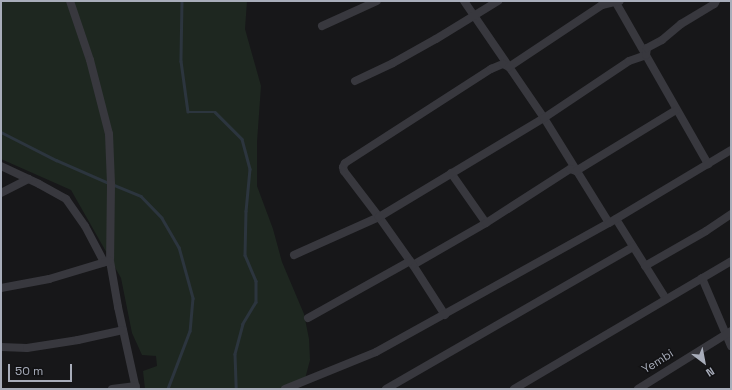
<!DOCTYPE html>
<html>
<head>
<meta charset="utf-8">
<style>
	body { margin:0 }
	#map { position:relative; width:732px; height:390px; overflow:hidden; background:#171719; font-family:"Space Grotesk",sans-serif }
	div>[style] { position:absolute }
	.green>* { inset:0; background:#1e2720 }
	.stream>* { height:2.5px; margin:-1.25px; padding:0 1.25px; transform-origin:1.25px; border-radius:1.25px; background:#2c353e }
	.street>* { height:8px; margin:-4px; padding:0 4px; transform-origin:4px; border-radius:4px; background:#38383e }
	span { translate:-50% -50%; white-space:nowrap; text-align:center; line-height:1.15; -webkit-text-stroke:3px #121214; paint-order:stroke }
	.street-label { font-size:12px; color:#a8adba }
	.frame { position:absolute; inset:0; border:2px solid #a8adba; pointer-events:none }
	.north { position:absolute; left:684px; top:342px; width:40px; height:40px; -webkit-text-stroke:3px #121214; paint-order:stroke; rotate:148deg; font-size:11px; font-weight:700; line-height:16px; text-align:center; color:#a8adba }
	.north::after { content:''; display:block; margin:auto; width:14px; height:18px; background:#a8adba; clip-path:polygon(50% 0,100% 100%,50% 72%,0 100%) }
	.scale { position:absolute; left:8px; top:364px; width:64px; height:18px; box-sizing:border-box; border:2px solid #a8adba; border-top:0; padding-left:5px; font-size:12px; line-height:14px; white-space:nowrap; color:#a8adba; -webkit-text-stroke:3px #121214; paint-order:stroke }
</style>
</head>
<body>
<div id="map">
	<div class="green">
		<div style="clip-path:polygon(1px 1px,247px 1px,245px 29px,261px 86px,257px 142px,257px 186px,273px 229px,282px 262px,304px 314px,309px 339px,310px 360px,305px 379px,290px 389px,145px 389px,143px 371px,157px 366px,156px 356px,142px 355px,132px 333px,121px 278px,71px 190px,1px 159px)"></div>
	</div>
	<div class="stream">
		<div style="left:182px;top:1px;width:60px;rotate:91deg"></div>
		<div style="left:181px;top:61px;width:51px;rotate:82.2deg"></div>
		<div style="left:188px;top:112px;width:27px"></div>
		<div style="left:215px;top:112px;width:38px;rotate:45deg"></div>
		<div style="left:242px;top:139px;width:31px;rotate:75deg"></div>
		<div style="left:250px;top:169px;width:42px;rotate:95.4deg"></div>
		<div style="left:246px;top:211px;width:44px;rotate:91.3deg"></div>
		<div style="left:245px;top:255px;width:28px;rotate:67deg"></div>
		<div style="left:256px;top:281px;width:21px;rotate:90deg"></div>
		<div style="left:256px;top:302px;width:26px;rotate:121deg"></div>
		<div style="left:243px;top:324px;width:31px;rotate:105deg"></div>
		<div style="left:235px;top:354px;width:35px;rotate:88deg"></div>
		<div style="left:1px;top:132px;width:62px;rotate:27deg"></div>
		<div style="left:56px;top:160px;width:58px;rotate:23.5deg"></div>
		<div style="left:114px;top:185px;width:29px;rotate:22deg"></div>
		<div style="left:141px;top:196px;width:30px;rotate:46deg"></div>
		<div style="left:162px;top:218px;width:34px;rotate:60deg"></div>
		<div style="left:179px;top:247px;width:53px;rotate:74.6deg"></div>
		<div style="left:193px;top:298px;width:33px;rotate:95deg"></div>
		<div style="left:190px;top:331px;width:62px;rotate:110.8deg"></div>
	</div>
	<div class="street">
		<div style="left:70px;top:1px;width:62px;rotate:71.3deg"></div>
		<div style="left:90px;top:60px;width:76px;rotate:75.6deg"></div>
		<div style="left:109px;top:134px;width:50px;rotate:87.7deg"></div>
		<div style="left:111px;top:184px;width:77px;rotate:90.7deg"></div>
		<div style="left:110px;top:261px;width:47px;rotate:80.1deg"></div>
		<div style="left:118px;top:307px;width:84px;rotate:77.6deg"></div>
		<div style="left:464px;top:1px;width:142px;rotate:55.6deg"></div>
		<div style="left:544px;top:118px;width:123px;rotate:58.2deg"></div>
		<div style="left:615px;top:1px;width:188px;rotate:60.3deg"></div>
		<div style="left:322px;top:26px;width:60px;rotate:-24.4deg"></div>
		<div style="left:355px;top:81px;width:42px;rotate:-25.3deg"></div>
		<div style="left:393px;top:63px;width:49px;rotate:-29.2deg"></div>
		<div style="left:436px;top:39px;width:73px;rotate:-31.5deg"></div>
		<div style="left:1px;top:166px;width:42px;rotate:25.3deg"></div>
		<div style="left:39px;top:184px;width:31px;rotate:29deg"></div>
		<div style="left:66px;top:199px;width:33px;rotate:55deg"></div>
		<div style="left:85px;top:226px;width:41px;rotate:62.2deg"></div>
		<div style="left:451px;top:173px;width:61px;rotate:55deg"></div>
		<div style="left:1px;top:193px;width:31px;rotate:-27deg"></div>
		<div style="left:616px;top:219px;width:94px;rotate:58deg"></div>
		<div style="left:294px;top:255px;width:93px;rotate:-24.1deg"></div>
		<div style="left:379px;top:217px;width:58px;rotate:-127.3deg"></div>
		<div style="left:344px;top:171px;width:4px;rotate:-104deg"></div>
		<div style="left:343px;top:167px;width:4px;rotate:-63deg"></div>
		<div style="left:345px;top:163px;width:174px;rotate:-32.8deg"></div>
		<div style="left:491px;top:69px;width:13px;rotate:-23deg"></div>
		<div style="left:503px;top:64px;width:7px;rotate:27deg"></div>
		<div style="left:509px;top:67px;width:112px;rotate:-33.7deg"></div>
		<div style="left:602px;top:5px;width:18px;rotate:-13deg"></div>
		<div style="left:413px;top:265px;width:84px;rotate:-29.9deg"></div>
		<div style="left:486px;top:223px;width:100px;rotate:-32.7deg"></div>
		<div style="left:570px;top:169px;width:6px;rotate:18deg"></div>
		<div style="left:576px;top:171px;width:117px;rotate:-31.4deg"></div>
		<div style="left:645px;top:266px;width:70px;rotate:-29.8deg"></div>
		<div style="left:706px;top:231px;width:30px;rotate:-34deg"></div>
		<div style="left:702px;top:278px;width:74px;rotate:66.9deg"></div>
		<div style="left:1px;top:288px;width:49px;rotate:-10.6deg"></div>
		<div style="left:49px;top:279px;width:63px;rotate:-16.7deg"></div>
		<div style="left:445px;top:315px;width:59px;rotate:-122.6deg"></div>
		<div style="left:413px;top:265px;width:59px;rotate:-125.3deg"></div>
		<div style="left:379px;top:217px;width:192px;rotate:-31deg"></div>
		<div style="left:544px;top:118px;width:102px;rotate:-33.8deg"></div>
		<div style="left:629px;top:61px;width:18px;rotate:-19deg"></div>
		<div style="left:646px;top:55px;width:7px;rotate:-82deg"></div>
		<div style="left:647px;top:48px;width:17px;rotate:-28deg"></div>
		<div style="left:662px;top:40px;width:25px;rotate:-40deg"></div>
		<div style="left:681px;top:24px;width:39px;rotate:-31deg"></div>
		<div style="left:714px;top:4px;width:4px;rotate:-56deg"></div>
		<div style="left:308px;top:318px;width:117px;rotate:-29.2deg"></div>
		<div style="left:1px;top:347px;width:26px;rotate:2deg"></div>
		<div style="left:27px;top:348px;width:52px;rotate:-8.9deg"></div>
		<div style="left:78px;top:340px;width:46px;rotate:-12.5deg"></div>
		<div style="left:112px;top:389px;width:24px;rotate:-7deg"></div>
		<div style="left:285px;top:389px;width:98px;rotate:-22.1deg"></div>
		<div style="left:376px;top:352px;width:266px;rotate:-29deg"></div>
		<div style="left:609px;top:223px;width:142px;rotate:-30.9deg"></div>
		<div style="left:386px;top:389px;width:285px;rotate:-29.9deg"></div>
		<div style="left:514px;top:389px;width:252px;rotate:-30.5deg"></div>
		<div style="left:638px;top:389px;width:110px;rotate:-31.9deg"></div>
	</div>
	<div class="street-label">
		<span style="left:658px;top:362px;rotate:-32deg">Yembi</span>
	</div>
	<div class="frame"></div>
	<div class="north">N</div>
	<div class="scale">50 m</div>
</div>
</body>
</html>
